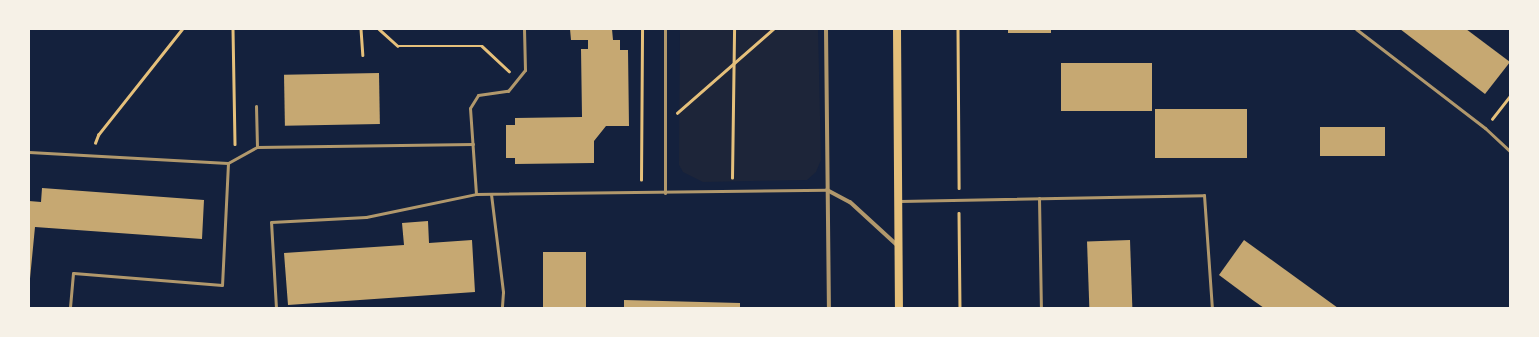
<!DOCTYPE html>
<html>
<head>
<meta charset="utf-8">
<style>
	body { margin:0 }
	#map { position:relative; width:1539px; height:337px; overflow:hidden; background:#14213d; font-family:"Exo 2",sans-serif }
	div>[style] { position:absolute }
	.green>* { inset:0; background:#1d2539 }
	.building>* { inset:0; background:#c6a872; transform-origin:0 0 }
	.path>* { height:2.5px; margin:-1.25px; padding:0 1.25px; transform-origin:1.25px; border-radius:1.25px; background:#e5c07b }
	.service>* { height:3px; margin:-1.5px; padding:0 1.5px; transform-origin:1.5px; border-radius:1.5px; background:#b1986c }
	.minor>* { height:4px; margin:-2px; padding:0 2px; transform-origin:2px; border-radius:2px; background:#b1986c }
	.secondary>* { height:8px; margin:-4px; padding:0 4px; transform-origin:4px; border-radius:4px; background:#e5c07b }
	span { translate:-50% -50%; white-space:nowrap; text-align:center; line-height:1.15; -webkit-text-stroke:3.5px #f6f1e7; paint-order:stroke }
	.frame { position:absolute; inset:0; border:30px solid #f6f1e7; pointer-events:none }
</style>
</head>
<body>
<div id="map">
	<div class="green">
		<div style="clip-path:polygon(680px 29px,818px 29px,821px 160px,816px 172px,807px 180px,703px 182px,683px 172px,679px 165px)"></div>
	</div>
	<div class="building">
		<div style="clip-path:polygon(570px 29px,612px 29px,613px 40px,620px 40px,620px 50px,628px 50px,629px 126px,606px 126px,594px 141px,594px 163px,515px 164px,515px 158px,506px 158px,506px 125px,515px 125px,515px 118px,582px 117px,581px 49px,588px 49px,588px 40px,571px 40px)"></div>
		<div style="left:1008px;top:29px;width:43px;height:4px"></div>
		<div style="clip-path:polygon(1400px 29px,1466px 29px,1510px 62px,1485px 94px)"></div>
		<div style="left:1061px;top:63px;width:91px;height:48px"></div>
		<div style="left:379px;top:73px;width:51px;height:95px;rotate:89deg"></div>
		<div style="left:1247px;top:109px;width:49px;height:92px;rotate:90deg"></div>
		<div style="left:1320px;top:127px;width:65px;height:29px"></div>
		<div style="clip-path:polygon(42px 188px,204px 200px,202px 239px,35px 227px,29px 289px,29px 201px,41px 202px)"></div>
		<div style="clip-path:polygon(428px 221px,429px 243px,472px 240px,475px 292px,288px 305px,284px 253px,404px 245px,402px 223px)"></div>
		<div style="left:1130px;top:240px;width:68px;height:43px;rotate:88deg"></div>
		<div style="clip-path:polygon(1244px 240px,1338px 308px,1264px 308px,1254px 301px,1219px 275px)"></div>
		<div style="left:543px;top:252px;width:43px;height:56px"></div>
		<div style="clip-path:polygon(624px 300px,740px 303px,740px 308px,624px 308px)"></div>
	</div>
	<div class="path">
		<div style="left:233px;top:29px;width:115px;rotate:89deg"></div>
		<div style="left:361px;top:29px;width:26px;rotate:86deg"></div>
		<div style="left:379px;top:29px;width:25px;rotate:42deg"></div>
		<div style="left:398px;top:46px;width:84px"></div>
		<div style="left:482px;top:46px;width:37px;rotate:43deg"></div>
		<div style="left:958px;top:29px;width:159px;rotate:89.6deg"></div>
		<div style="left:677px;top:113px;width:128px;rotate:-41.2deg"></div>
		<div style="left:1492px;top:119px;width:29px;rotate:-52deg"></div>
		<div style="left:95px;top:143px;width:9px;rotate:-69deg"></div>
		<div style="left:98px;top:135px;width:135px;rotate:-51.6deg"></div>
		<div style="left:732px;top:178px;width:149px;rotate:-89.2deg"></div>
		<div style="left:641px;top:180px;width:151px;rotate:-89.6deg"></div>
		<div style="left:959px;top:213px;width:95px;rotate:89.4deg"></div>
	</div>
	<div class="service">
		<div style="left:1356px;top:29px;width:163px;rotate:37.5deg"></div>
		<div style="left:1485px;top:128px;width:34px;rotate:43deg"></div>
		<div style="left:257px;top:147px;width:216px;rotate:-0.8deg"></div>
		<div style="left:29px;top:152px;width:199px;rotate:3.2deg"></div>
		<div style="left:228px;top:163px;width:122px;rotate:92.8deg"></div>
		<div style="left:222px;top:285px;width:149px;rotate:-175.4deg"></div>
		<div style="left:73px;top:273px;width:35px;rotate:95deg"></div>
		<div style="left:228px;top:163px;width:33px;rotate:-29deg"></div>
		<div style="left:257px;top:147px;width:41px;rotate:-91.4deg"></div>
		<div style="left:665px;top:193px;width:164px;rotate:-90deg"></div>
		<div style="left:476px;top:194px;width:86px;rotate:-94deg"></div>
		<div style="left:470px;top:108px;width:15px;rotate:-58deg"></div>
		<div style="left:478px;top:95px;width:30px;rotate:-8deg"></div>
		<div style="left:508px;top:91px;width:27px;rotate:-51deg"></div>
		<div style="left:525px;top:70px;width:41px;rotate:-91.4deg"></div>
		<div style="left:491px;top:194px;width:99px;rotate:83deg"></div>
		<div style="left:503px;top:292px;width:16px;rotate:94deg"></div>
		<div style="left:1039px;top:198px;width:110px;rotate:89deg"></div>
		<div style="left:900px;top:201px;width:304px;rotate:-1.1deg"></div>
		<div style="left:1204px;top:195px;width:113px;rotate:86deg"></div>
		<div style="left:276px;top:308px;width:86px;rotate:-93.3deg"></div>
		<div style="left:271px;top:222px;width:95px;rotate:-3deg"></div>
		<div style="left:366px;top:217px;width:112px;rotate:-11.8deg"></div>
		<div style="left:476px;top:194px;width:351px;rotate:-0.7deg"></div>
	</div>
	<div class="minor">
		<div style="left:826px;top:29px;width:279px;rotate:89.4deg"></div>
		<div style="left:827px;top:190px;width:26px;rotate:28deg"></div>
		<div style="left:850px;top:202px;width:64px;rotate:42.5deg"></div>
	</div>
	<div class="secondary">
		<div style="left:897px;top:29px;width:279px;rotate:89.6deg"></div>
	</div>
	<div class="frame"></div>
</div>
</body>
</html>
